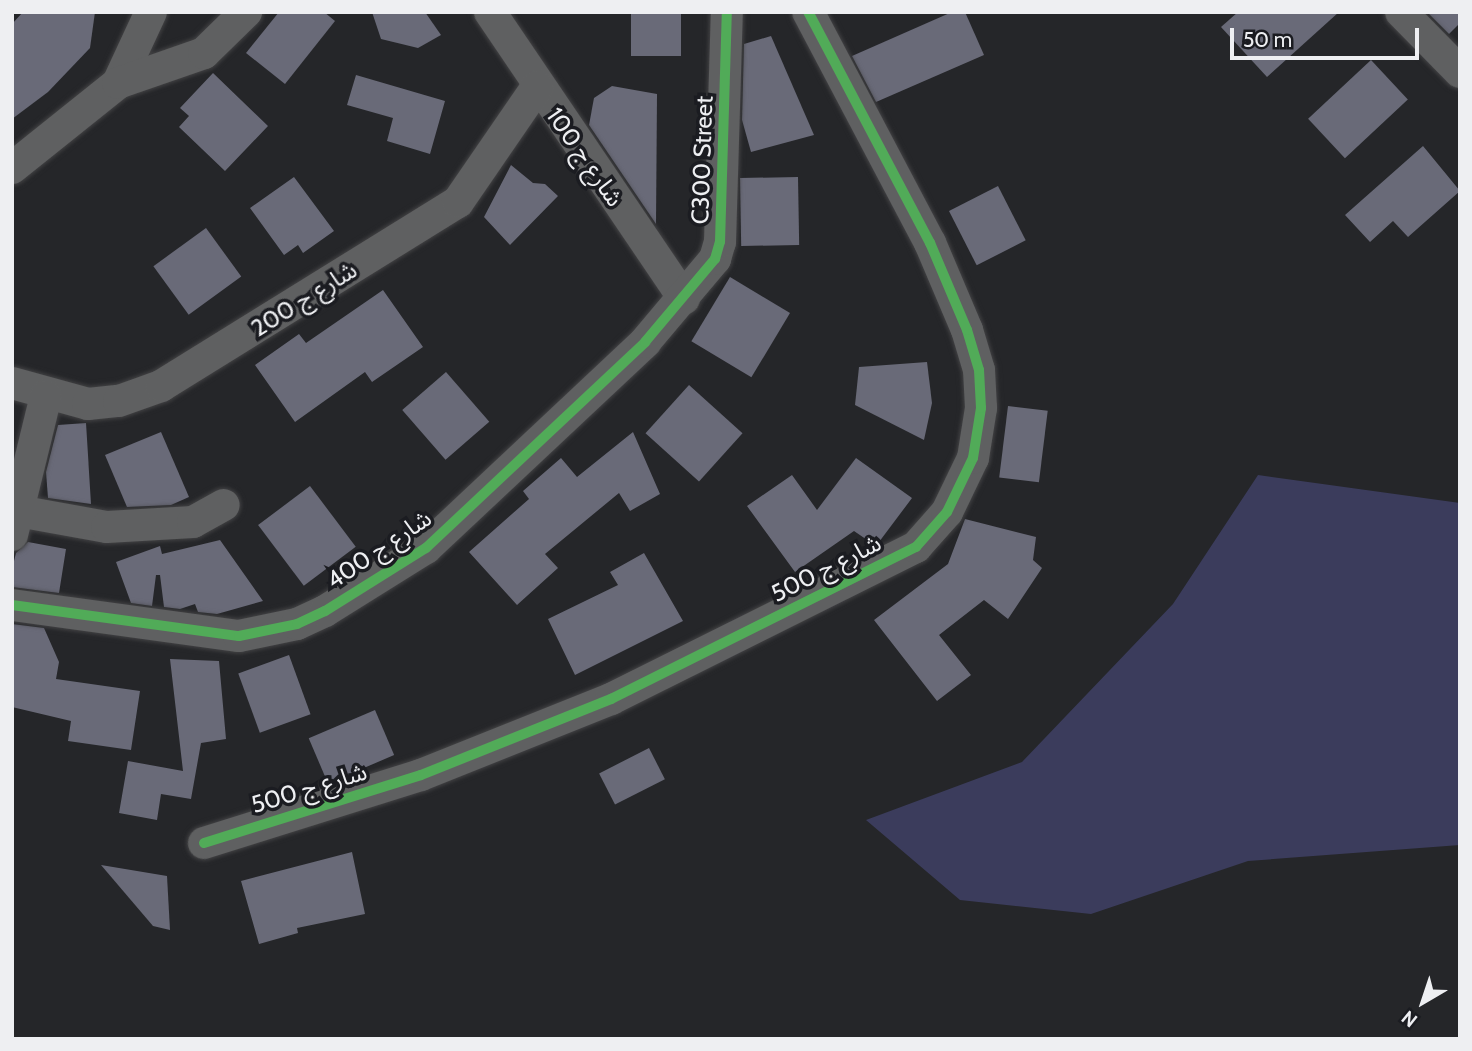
<!DOCTYPE html>
<html>
<head>
<meta charset="utf-8">
<style>
	body { margin:0 }
	#map { position:relative; width:1472px; height:1051px; overflow:hidden; background:#252629; font-family:Cabin,"Noto Sans Arabic",sans-serif }
	div>[style] { position:absolute }
	.green>* { inset:0; background:#3b3c5c }
	.building>* { inset:0; background:#696a78; transform-origin:0 0 }
	.roads { filter:drop-shadow(0 0 2px #424244) drop-shadow(0 0 2px #424244) }
	.minor>* { height:32px; margin:-16px; padding:0 16px; transform-origin:16px; border-radius:16px; background:#5f6061 }
	.cycleway>* { height:10px; margin:-5px; padding:0 5px; transform-origin:5px; border-radius:5px; background:#51ab58 }
	span { translate:-50% -50%; white-space:nowrap; text-align:center; line-height:1.15; -webkit-text-stroke:7px #1b1c21; paint-order:stroke }
	.street-label { font-size:24px; color:#eeeff2 }
	.frame { position:absolute; inset:0; border:14px solid #eeeff2; pointer-events:none }
	.north { position:absolute; left:1388px; top:967px; width:70px; height:70px; -webkit-text-stroke:5px #1b1c21; paint-order:stroke; rotate:219deg; font-size:19px; font-weight:700; line-height:28px; text-align:center; color:#eeeff2 }
	.north::after { content:''; display:block; margin:auto; width:24px; height:32px; background:#eeeff2; clip-path:polygon(50% 0,100% 100%,50% 72%,0 100%) }
	.scale { position:absolute; left:1230px; top:28px; width:189px; height:32px; box-sizing:border-box; border:4px solid #eeeff2; border-top:0; padding-left:9px; font-size:21px; line-height:24px; white-space:nowrap; color:#eeeff2; -webkit-text-stroke:5px #1b1c21; paint-order:stroke }
</style>
</head>
<body>
<div id="map">
	<div class="green">
		<div style="clip-path:polygon(1258px 475px,1460px 503px,1460px 845px,1248px 861px,1091px 914px,960px 900px,866px 820px,1022px 762px,1173px 604px)"></div>
	</div>
	<div class="building">
		<div style="clip-path:polygon(23px 12px,95px 12px,90px 48px,48px 92px,12px 119px,12px 24px)"></div>
		<div style="clip-path:polygon(279px 12px,324px 12px,335px 21px,285px 84px,246px 53px)"></div>
		<div style="clip-path:polygon(372px 12px,425px 12px,441px 35px,418px 48px,381px 39px)"></div>
		<div style="left:631px;top:12px;width:50px;height:44px"></div>
		<div style="clip-path:polygon(952px 12px,965px 12px,984px 55px,876px 102px,852px 56px)"></div>
		<div style="clip-path:polygon(1238px 12px,1339px 12px,1267px 77px,1221px 27px)"></div>
		<div style="clip-path:polygon(1427px 12px,1460px 12px,1460px 23px,1449px 34px)"></div>
		<div style="clip-path:polygon(771px 36px,814px 135px,751px 152px,742px 120px,744px 44px)"></div>
		<div style="left:1371px;top:60px;width:54px;height:86px;rotate:47deg"></div>
		<div style="clip-path:polygon(213px 73px,268px 126px,225px 171px,179px 127px,189px 116px,180px 108px)"></div>
		<div style="clip-path:polygon(356px 75px,445px 101px,430px 154px,387px 141px,393px 118px,347px 105px)"></div>
		<div style="clip-path:polygon(612px 86px,657px 94px,656px 224px,589px 125px,594px 98px)"></div>
		<div style="clip-path:polygon(1423px 146px,1460px 191px,1408px 237px,1393px 221px,1370px 242px,1345px 215px)"></div>
		<div style="clip-path:polygon(511px 165px,533px 183px,545px 184px,558px 196px,510px 245px,484px 217px)"></div>
		<div style="clip-path:polygon(294px 177px,334px 231px,303px 253px,298px 245px,284px 255px,250px 208px)"></div>
		<div style="left:798px;top:177px;width:68px;height:58px;rotate:89deg"></div>
		<div style="left:998px;top:186px;width:61px;height:55px;rotate:63deg"></div>
		<div style="left:206px;top:228px;width:60px;height:65px;rotate:54deg"></div>
		<div style="left:730px;top:277px;width:70px;height:75px;rotate:31deg"></div>
		<div style="clip-path:polygon(383px 290px,423px 347px,372px 382px,365px 372px,295px 422px,255px 365px,299px 334px,306px 343px)"></div>
		<div style="clip-path:polygon(927px 362px,932px 403px,924px 440px,855px 405px,859px 367px)"></div>
		<div style="left:446px;top:372px;width:66px;height:58px;rotate:49deg"></div>
		<div style="left:689px;top:385px;width:72px;height:65px;rotate:42deg"></div>
		<div style="left:1008px;top:406px;width:40px;height:72px;rotate:7deg"></div>
		<div style="clip-path:polygon(86px 423px,91px 504px,48px 498px,46px 472px,58px 425px)"></div>
		<div style="clip-path:polygon(161px 432px,189px 497px,171px 505px,127px 507px,105px 455px)"></div>
		<div style="clip-path:polygon(633px 432px,660px 494px,630px 511px,619px 493px,545px 554px,558px 568px,517px 605px,469px 552px,529px 499px,523px 491px,561px 458px,577px 477px)"></div>
		<div style="clip-path:polygon(856px 458px,912px 498px,876px 546px,854px 531px,795px 572px,747px 506px,792px 475px,817px 510px)"></div>
		<div style="left:310px;top:486px;width:76px;height:65px;rotate:53deg"></div>
		<div style="clip-path:polygon(965px 519px,1036px 537px,1033px 560px,1042px 568px,1008px 619px,984px 600px,939px 635px,971px 675px,937px 701px,874px 620px,948px 564px)"></div>
		<div style="clip-path:polygon(220px 540px,263px 601px,217px 614px,198px 612px,195px 604px,180px 609px,164px 607px,160px 575px,156px 575px,152px 606px,131px 603px,116px 562px,160px 546px,162px 554px)"></div>
		<div style="clip-path:polygon(28px 542px,66px 549px,59px 593px,12px 587px,12px 557px,14px 561px,16px 553px)"></div>
		<div style="clip-path:polygon(644px 553px,683px 621px,575px 675px,548px 619px,618px 585px,610px 572px)"></div>
		<div style="clip-path:polygon(12px 624px,44px 628px,59px 662px,56px 679px,140px 691px,131px 750px,68px 741px,71px 721px,12px 707px)"></div>
		<div style="left:289px;top:655px;width:63px;height:54px;rotate:70deg"></div>
		<div style="clip-path:polygon(170px 659px,219px 661px,226px 739px,201px 743px,191px 799px,161px 794px,157px 820px,119px 813px,128px 761px,183px 771px)"></div>
		<div style="left:375px;top:710px;width:49px;height:72px;rotate:67deg"></div>
		<div style="left:649px;top:748px;width:35px;height:56px;rotate:63deg"></div>
		<div style="clip-path:polygon(352px 852px,365px 914px,297px 928px,298px 933px,259px 944px,241px 881px)"></div>
		<div style="clip-path:polygon(101px 865px,167px 876px,170px 930px,153px 926px)"></div>
	</div>
	<div class="roads">
		<div class="minor">
			<div style="left:490px;top:12px;width:346px;rotate:55.9deg"></div>
			<div style="left:1401px;top:12px;width:84px;rotate:45.5deg"></div>
			<div style="left:118px;top:83px;width:78px;rotate:-65.1deg"></div>
			<div style="left:12px;top:168px;width:136px;rotate:-38.7deg"></div>
			<div style="left:118px;top:83px;width:91px;rotate:-19.2deg"></div>
			<div style="left:204px;top:53px;width:59px;rotate:-44.3deg"></div>
			<div style="left:12px;top:383px;width:79px;rotate:15.4deg"></div>
			<div style="left:88px;top:404px;width:31px;rotate:-6deg"></div>
			<div style="left:119px;top:401px;width:45px;rotate:-19.7deg"></div>
			<div style="left:161px;top:386px;width:349px;rotate:-31.8deg"></div>
			<div style="left:458px;top:202px;width:140px;rotate:-55.5deg"></div>
			<div style="left:18px;top:511px;width:90px;rotate:10.2deg"></div>
			<div style="left:107px;top:527px;width:86px;rotate:-3.3deg"></div>
			<div style="left:193px;top:522px;width:35px;rotate:-29deg"></div>
			<div style="left:12px;top:535px;width:143px;rotate:-76.3deg"></div>
			<div style="left:12px;top:605px;width:229px;rotate:7.8deg"></div>
			<div style="left:239px;top:636px;width:59px;rotate:-11.7deg"></div>
			<div style="left:297px;top:624px;width:31px;rotate:-25deg"></div>
			<div style="left:325px;top:611px;width:119px;rotate:-32deg"></div>
			<div style="left:426px;top:548px;width:301px;rotate:-43.2deg"></div>
			<div style="left:645px;top:342px;width:109px;rotate:-49.9deg"></div>
			<div style="left:715px;top:259px;width:18px;rotate:-74deg"></div>
			<div style="left:720px;top:242px;width:230px;rotate:-88.3deg"></div>
			<div style="left:204px;top:843px;width:227px;rotate:-17.4deg"></div>
			<div style="left:421px;top:775px;width:205px;rotate:-21.8deg"></div>
			<div style="left:611px;top:699px;width:341px;rotate:-26.5deg"></div>
			<div style="left:916px;top:547px;width:47px;rotate:-48.5deg"></div>
			<div style="left:947px;top:512px;width:60px;rotate:-64.3deg"></div>
			<div style="left:973px;top:458px;width:51px;rotate:-80.9deg"></div>
			<div style="left:981px;top:408px;width:38px;rotate:-93deg"></div>
			<div style="left:979px;top:370px;width:42px;rotate:-106.7deg"></div>
			<div style="left:967px;top:330px;width:95px;rotate:-113deg"></div>
			<div style="left:930px;top:243px;width:261px;rotate:-117.8deg"></div>
		</div>
	</div>
	<div class="cycleway">
		<div style="left:12px;top:605px;width:229px;rotate:7.8deg"></div>
		<div style="left:239px;top:636px;width:59px;rotate:-11.7deg"></div>
		<div style="left:297px;top:624px;width:31px;rotate:-25deg"></div>
		<div style="left:325px;top:611px;width:119px;rotate:-32deg"></div>
		<div style="left:426px;top:548px;width:301px;rotate:-43.2deg"></div>
		<div style="left:645px;top:342px;width:109px;rotate:-49.9deg"></div>
		<div style="left:715px;top:259px;width:18px;rotate:-74deg"></div>
		<div style="left:720px;top:242px;width:230px;rotate:-88.3deg"></div>
		<div style="left:204px;top:843px;width:227px;rotate:-17.4deg"></div>
		<div style="left:421px;top:775px;width:205px;rotate:-21.8deg"></div>
		<div style="left:611px;top:699px;width:341px;rotate:-26.5deg"></div>
		<div style="left:916px;top:547px;width:47px;rotate:-48.5deg"></div>
		<div style="left:947px;top:512px;width:60px;rotate:-64.3deg"></div>
		<div style="left:973px;top:458px;width:51px;rotate:-80.9deg"></div>
		<div style="left:981px;top:408px;width:38px;rotate:-93deg"></div>
		<div style="left:979px;top:370px;width:42px;rotate:-106.7deg"></div>
		<div style="left:967px;top:330px;width:95px;rotate:-113deg"></div>
		<div style="left:930px;top:243px;width:261px;rotate:-117.8deg"></div>
	</div>
	<div class="street-label">
		<span style="left:585px;top:157px;rotate:55deg">شارع ج 100</span>
		<span style="left:702px;top:160px;rotate:-88deg">C300 Street</span>
		<span style="left:304px;top:299px;rotate:-32deg">شارع ج 200</span>
		<span style="left:379px;top:549px;rotate:-34deg">شارع ج 400</span>
		<span style="left:826px;top:568px;rotate:-27deg">شارع ج 500</span>
		<span style="left:309px;top:788px;rotate:-17deg">شارع ج 500</span>
	</div>
	<div class="frame"></div>
	<div class="north">N</div>
	<div class="scale">50 m</div>
</div>
</body>
</html>
